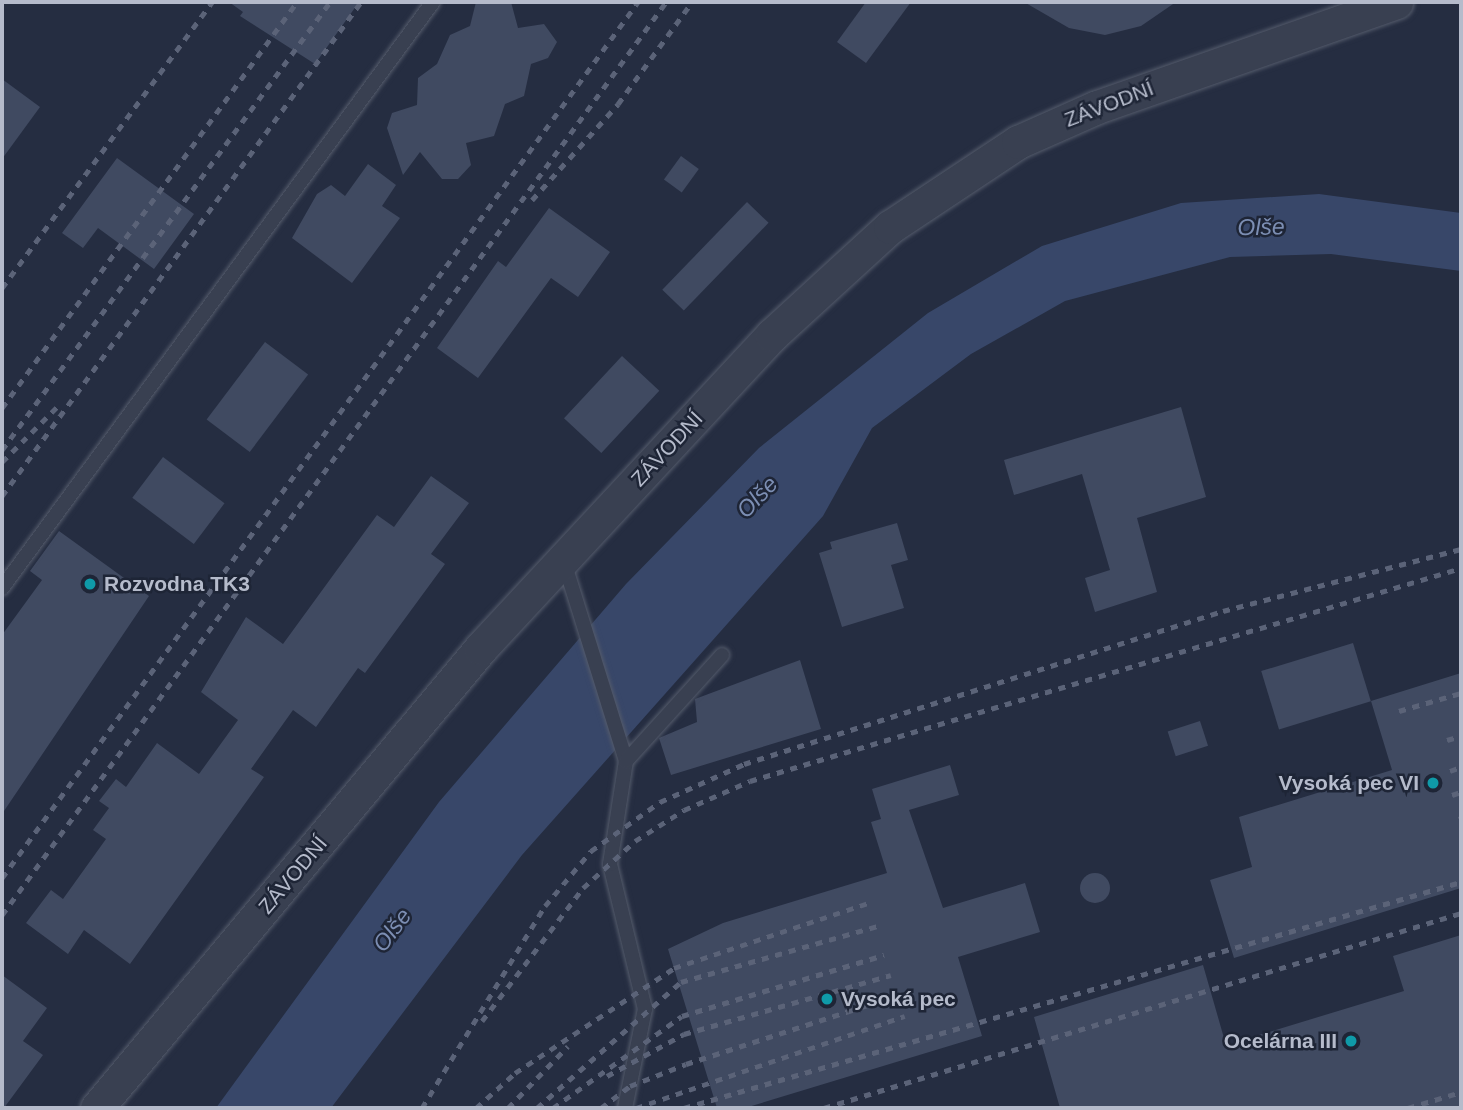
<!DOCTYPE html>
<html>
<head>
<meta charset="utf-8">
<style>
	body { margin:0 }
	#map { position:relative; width:1463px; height:1110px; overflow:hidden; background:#252d41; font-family:Arial,sans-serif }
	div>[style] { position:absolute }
	.water>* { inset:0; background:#384769 }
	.building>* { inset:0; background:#404a61; transform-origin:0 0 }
	.round { border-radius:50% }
	.roads { filter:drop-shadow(0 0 2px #545b6b) drop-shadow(0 0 2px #545b6b) }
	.service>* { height:14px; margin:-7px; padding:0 7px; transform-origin:7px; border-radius:7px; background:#394051 }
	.tertiary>* { height:33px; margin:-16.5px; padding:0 16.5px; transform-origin:16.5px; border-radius:16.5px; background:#394051 }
	.rail>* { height:5px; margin-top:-2.5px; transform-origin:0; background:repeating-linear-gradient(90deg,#5b6378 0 7px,transparent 0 14px) }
	.dots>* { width:19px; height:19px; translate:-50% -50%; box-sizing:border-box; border:4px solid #1e2536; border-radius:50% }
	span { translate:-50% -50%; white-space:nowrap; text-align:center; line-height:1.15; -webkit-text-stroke:5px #1e2536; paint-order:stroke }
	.street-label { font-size:21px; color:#b5bbcb }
	.poi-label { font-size:21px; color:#b5bbcb; font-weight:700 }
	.left { translate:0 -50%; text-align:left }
	.right { translate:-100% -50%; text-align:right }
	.water-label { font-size:23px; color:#7c8eb3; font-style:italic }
	.frame { position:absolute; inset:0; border:4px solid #b5bbcb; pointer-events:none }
</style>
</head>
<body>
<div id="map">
	<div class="water">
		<div style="clip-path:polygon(1319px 194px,1461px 213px,1461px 271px,1331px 254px,1230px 257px,1065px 301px,971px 354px,872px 428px,823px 516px,522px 855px,331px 1108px,216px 1108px,439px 802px,626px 584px,759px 448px,928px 313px,1042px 246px,1181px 203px)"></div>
	</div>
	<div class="building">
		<div style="clip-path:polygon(229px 2px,359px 2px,315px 64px,240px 16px,243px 12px)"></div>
		<div style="clip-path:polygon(476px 2px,511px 2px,518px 28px,544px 24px,557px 42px,548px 58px,531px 64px,524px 96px,505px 104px,494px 136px,466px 143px,471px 165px,458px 179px,442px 179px,420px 152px,403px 175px,387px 128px,392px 113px,417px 105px,418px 78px,437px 64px,450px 35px,470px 26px)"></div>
		<div style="clip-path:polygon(866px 2px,911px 2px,866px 63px,837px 42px)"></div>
		<div style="clip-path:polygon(1024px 2px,1176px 2px,1141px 26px,1105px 35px,1069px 28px)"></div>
		<div style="clip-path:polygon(2px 79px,40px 107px,2px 159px)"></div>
		<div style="left:681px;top:156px;width:22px;height:29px;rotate:36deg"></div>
		<div style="clip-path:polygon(117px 158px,194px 214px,154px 269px,98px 228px,83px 248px,62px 233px)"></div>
		<div style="clip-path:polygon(368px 164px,396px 185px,382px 206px,400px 218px,352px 283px,292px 238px,317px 194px,331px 185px,345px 196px)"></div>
		<div style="left:747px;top:202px;width:30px;height:122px;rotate:44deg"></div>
		<div style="clip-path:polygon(549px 208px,610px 252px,578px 297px,551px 278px,478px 378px,437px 348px,498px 261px,506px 267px)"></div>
		<div style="left:265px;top:342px;width:54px;height:97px;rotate:37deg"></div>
		<div style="left:622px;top:356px;width:51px;height:85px;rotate:43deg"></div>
		<div style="clip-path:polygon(1181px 407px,1206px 497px,1137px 518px,1157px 592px,1095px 612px,1085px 578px,1110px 570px,1082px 474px,1014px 495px,1004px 460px)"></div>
		<div style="left:163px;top:457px;width:77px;height:51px;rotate:37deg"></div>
		<div style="clip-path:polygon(431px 476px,469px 503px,431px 554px,445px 564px,365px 673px,358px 668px,316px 727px,293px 710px,251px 769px,264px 777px,130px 964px,84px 930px,68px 954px,26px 923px,51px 890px,63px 899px,106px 839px,93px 830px,109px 808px,99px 801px,116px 779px,126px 787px,157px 743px,199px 774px,238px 720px,201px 692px,246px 617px,283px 644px,377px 515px,394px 527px)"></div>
		<div style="clip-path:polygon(897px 523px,908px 560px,891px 565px,904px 608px,842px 627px,819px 553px,832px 549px,830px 542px)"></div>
		<div style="clip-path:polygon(59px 531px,149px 596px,2px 814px,2px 635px,42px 580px,30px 571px)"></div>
		<div style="left:1353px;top:643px;width:61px;height:96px;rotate:73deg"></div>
		<div style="clip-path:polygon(800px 660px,821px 729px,671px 775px,659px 738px,697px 722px,695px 699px)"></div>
		<div style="clip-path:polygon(1461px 673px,1461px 888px,1234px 958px,1210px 880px,1252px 867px,1239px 817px,1392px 770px,1371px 701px)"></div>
		<div style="left:1200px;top:721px;width:26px;height:34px;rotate:72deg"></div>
		<div style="clip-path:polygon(950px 765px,959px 795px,909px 810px,943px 908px,1025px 883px,1040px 932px,958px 957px,982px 1036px,745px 1108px,717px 1108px,668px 949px,723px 923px,887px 873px,871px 822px,881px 819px,872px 789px)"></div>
		<div class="round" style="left:1080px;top:873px;width:30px;height:30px"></div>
		<div style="clip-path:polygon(1461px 935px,1461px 1108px,1060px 1108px,1034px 1017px,1203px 965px,1226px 1045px,1404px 991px,1393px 956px)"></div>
		<div style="clip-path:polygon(2px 975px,47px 1008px,23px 1041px,43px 1055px,4px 1108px)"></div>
	</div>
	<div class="roads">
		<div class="service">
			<div style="left:564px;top:562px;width:208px;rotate:72.7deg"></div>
			<div style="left:2px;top:588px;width:727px;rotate:-53.67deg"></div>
			<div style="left:625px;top:1108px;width:101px;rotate:-78.6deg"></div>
			<div style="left:645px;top:1009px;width:149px;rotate:-103.6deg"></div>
			<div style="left:610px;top:864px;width:104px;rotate:-81.2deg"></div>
			<div style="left:626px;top:761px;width:143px;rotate:-47.8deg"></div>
		</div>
		<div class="tertiary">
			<div style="left:97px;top:1108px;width:599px;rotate:-50.15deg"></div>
			<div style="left:481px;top:648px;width:427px;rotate:-47.1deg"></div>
			<div style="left:772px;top:335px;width:160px;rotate:-42.5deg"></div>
			<div style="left:890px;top:227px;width:154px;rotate:-33.6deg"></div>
			<div style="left:1018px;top:142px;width:86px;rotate:-23.9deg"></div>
			<div style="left:1097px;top:107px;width:317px;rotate:-19.3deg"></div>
		</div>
	</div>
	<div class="rail">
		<div style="left:532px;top:200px;width:129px;rotate:-48.1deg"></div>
		<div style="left:618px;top:104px;width:126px;rotate:-54deg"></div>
		<div style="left:2px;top:288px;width:355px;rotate:-53.7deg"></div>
		<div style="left:2px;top:408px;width:502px;rotate:-54deg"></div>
		<div style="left:2px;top:450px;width:555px;rotate:-53.79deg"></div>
		<div style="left:2px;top:462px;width:83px;rotate:-45deg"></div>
		<div style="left:2px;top:496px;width:611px;rotate:-53.99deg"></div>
		<div style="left:1399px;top:711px;width:65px;rotate:-16.2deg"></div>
		<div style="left:1447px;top:740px;width:15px;rotate:-16deg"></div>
		<div style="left:1450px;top:771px;width:12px;rotate:-20deg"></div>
		<div style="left:1452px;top:795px;width:9px;rotate:-18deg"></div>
		<div style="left:1459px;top:819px;width:2px;rotate:-27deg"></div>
		<div style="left:2px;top:878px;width:1083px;rotate:-54.02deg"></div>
		<div style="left:2px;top:915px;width:1129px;rotate:-53.97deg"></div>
		<div style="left:482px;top:1021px;width:167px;rotate:-52.8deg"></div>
		<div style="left:583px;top:888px;width:70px;rotate:-42.1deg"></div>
		<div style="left:635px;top:841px;width:58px;rotate:-32.3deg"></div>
		<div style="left:684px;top:810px;width:72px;rotate:-23.7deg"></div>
		<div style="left:750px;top:781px;width:742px;rotate:-16.68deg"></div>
		<div style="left:607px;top:1076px;width:88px;rotate:-28.6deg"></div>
		<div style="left:684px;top:1034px;width:215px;rotate:-15.9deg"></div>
		<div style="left:422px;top:1108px;width:237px;rotate:-58.7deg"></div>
		<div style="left:545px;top:906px;width:72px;rotate:-50.1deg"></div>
		<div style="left:591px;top:851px;width:85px;rotate:-35.4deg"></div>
		<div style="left:660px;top:802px;width:92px;rotate:-24.3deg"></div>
		<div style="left:744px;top:764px;width:503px;rotate:-17.71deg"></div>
		<div style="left:1223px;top:611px;width:246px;rotate:-14.6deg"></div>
		<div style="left:476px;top:1108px;width:52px;rotate:-41.9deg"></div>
		<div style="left:515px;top:1073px;width:191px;rotate:-33.4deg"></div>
		<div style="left:674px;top:968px;width:208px;rotate:-18.5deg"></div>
		<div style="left:508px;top:1108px;width:86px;rotate:-45.9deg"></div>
		<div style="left:537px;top:1108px;width:191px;rotate:-41.2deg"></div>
		<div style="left:681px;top:982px;width:205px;rotate:-15.9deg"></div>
		<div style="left:553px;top:1108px;width:158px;rotate:-35.5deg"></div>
		<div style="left:682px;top:1016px;width:211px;rotate:-16.8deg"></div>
		<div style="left:601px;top:1108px;width:36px;rotate:-37deg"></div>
		<div style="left:630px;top:1086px;width:60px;rotate:-21.4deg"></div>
		<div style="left:686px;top:1064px;width:227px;rotate:-18deg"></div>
		<div style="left:636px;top:1108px;width:284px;rotate:-18.9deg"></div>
		<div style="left:684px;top:1108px;width:809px;rotate:-16.22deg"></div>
		<div style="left:824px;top:1108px;width:666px;rotate:-17.02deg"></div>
		<div style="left:1408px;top:1108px;width:55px;rotate:-16.8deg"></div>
	</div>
	<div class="dots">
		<div style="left:90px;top:584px;background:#0f9aa8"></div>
		<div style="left:1433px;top:783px;background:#0f9aa8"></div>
		<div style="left:827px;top:999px;background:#0f9aa8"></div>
		<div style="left:1351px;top:1041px;background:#0f9aa8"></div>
	</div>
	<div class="street-label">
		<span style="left:1109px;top:104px;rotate:-21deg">ZÁVODNÍ</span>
		<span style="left:667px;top:449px;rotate:-47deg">ZÁVODNÍ</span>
		<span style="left:293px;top:875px;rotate:-50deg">ZÁVODNÍ</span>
	</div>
	<div class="poi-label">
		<span class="left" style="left:104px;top:584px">Rozvodna TK3</span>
		<span class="right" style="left:1419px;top:783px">Vysoká pec VI</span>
		<span class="left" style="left:841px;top:999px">Vysoká pec</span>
		<span class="right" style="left:1337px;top:1041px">Ocelárna III</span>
	</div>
	<div class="water-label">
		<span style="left:1261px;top:227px;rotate:-1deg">Olše</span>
		<span style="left:757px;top:497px;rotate:-46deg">Olše</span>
		<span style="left:392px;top:930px;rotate:-53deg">Olše</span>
	</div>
	<div class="frame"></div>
</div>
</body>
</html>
